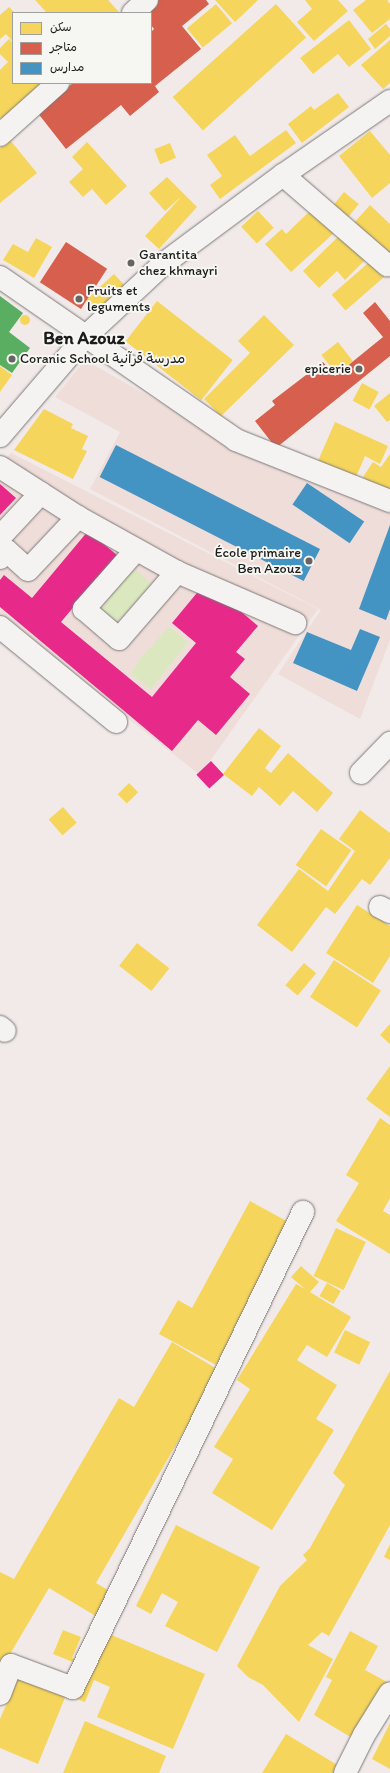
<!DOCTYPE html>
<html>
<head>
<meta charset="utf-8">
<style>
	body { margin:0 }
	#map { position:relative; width:390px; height:1773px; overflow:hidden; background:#f1eae8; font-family:Itim,"Playpen Sans Arabic",sans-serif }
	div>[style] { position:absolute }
	.built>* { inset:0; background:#efddd9 }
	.green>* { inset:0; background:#dbe8bf }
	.homes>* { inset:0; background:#f6d55c; transform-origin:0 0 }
	.round { border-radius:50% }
	.shops>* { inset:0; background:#d6604d; transform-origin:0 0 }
	.schools>* { inset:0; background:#4393c3; transform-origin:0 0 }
	.health>* { inset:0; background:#e7298a; transform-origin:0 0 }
	.public>* { inset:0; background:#5aae61 }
	.roads { filter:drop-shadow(0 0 1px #7c7978) drop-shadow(0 0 1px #7c7978) }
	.minor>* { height:22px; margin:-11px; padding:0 11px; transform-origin:11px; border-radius:11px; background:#f4f3f1 }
	.dots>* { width:11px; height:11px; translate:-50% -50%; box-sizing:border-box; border:2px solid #f6f6f2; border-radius:50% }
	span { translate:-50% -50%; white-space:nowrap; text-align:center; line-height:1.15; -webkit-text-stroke:4px #f6f6f2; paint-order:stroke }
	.poi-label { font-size:14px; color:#1c1c1c }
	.left { translate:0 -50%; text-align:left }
	.right { translate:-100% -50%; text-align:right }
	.district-label { font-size:18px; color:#1c1c1c; font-weight:700 }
	.legend { position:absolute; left:12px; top:12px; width:140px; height:72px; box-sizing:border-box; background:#f6f6f2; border:1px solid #9f9f9c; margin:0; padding:5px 7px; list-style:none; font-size:12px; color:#1c1c1c }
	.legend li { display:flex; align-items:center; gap:8px; height:20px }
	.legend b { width:20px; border:1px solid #9f9f9c }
</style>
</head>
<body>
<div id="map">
	<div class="built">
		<div style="clip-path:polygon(85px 360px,226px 440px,390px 512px,390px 640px,360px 719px,278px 674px,321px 610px,90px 489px,120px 432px,55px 397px)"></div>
		<div style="clip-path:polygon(11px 453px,318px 609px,200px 775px,0 618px,0 465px)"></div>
	</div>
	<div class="green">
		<div style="clip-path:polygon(136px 570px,150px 582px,148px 591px,114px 624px,100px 611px,124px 579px)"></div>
		<div style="clip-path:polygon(169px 627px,188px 642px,151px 689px,131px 674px,139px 660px)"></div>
	</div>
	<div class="homes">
		<div style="clip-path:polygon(35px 0,108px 0,120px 13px,47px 13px)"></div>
		<div style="clip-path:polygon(215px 0,258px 0,235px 22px)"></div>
		<div style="clip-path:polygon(305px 0,338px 0,348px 11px,314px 41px,297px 22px,312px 9px)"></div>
		<div style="clip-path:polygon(366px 0,387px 0,390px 4px,390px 19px,372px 33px,353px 10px)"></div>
		<div style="left:216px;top:4px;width:25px;height:38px;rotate:50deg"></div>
		<div style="left:276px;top:4px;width:45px;height:139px;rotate:48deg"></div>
		<div style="clip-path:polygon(9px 7px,15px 13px,13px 13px,13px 42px,6px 34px,0 39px,0 15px)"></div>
		<div style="clip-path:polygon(349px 20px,371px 49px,349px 67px,338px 54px,313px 74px,300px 58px)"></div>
		<div style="clip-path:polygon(386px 24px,390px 29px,390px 36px,375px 49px,368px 39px)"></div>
		<div style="clip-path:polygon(9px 39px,13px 43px,13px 83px,46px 83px,5px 122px,0 117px,0 70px,8px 62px,0 54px,0 48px)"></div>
		<div style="clip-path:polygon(390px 40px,390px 83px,383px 89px,361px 65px)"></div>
		<div style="clip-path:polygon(338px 93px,349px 107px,302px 143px,288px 124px,311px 106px,314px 110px)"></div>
		<div style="clip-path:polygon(286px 130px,296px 143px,220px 199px,210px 185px,222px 176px,207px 155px,235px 135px,250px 156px)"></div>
		<div style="clip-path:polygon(370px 131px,390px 155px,390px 183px,372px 198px,339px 156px)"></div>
		<div style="clip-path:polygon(10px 140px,37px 173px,0 203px,0 148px)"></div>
		<div style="clip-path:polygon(87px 142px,127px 186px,106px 205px,92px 189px,83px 197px,69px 182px,83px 169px,72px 157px)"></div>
		<div style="left:170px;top:143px;width:16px;height:17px;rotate:68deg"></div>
		<div style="clip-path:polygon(167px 177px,197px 207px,159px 249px,145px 236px,182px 196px,165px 211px,149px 193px)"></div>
		<div style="left:344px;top:192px;width:19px;height:17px;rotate:39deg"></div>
		<div style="clip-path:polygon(370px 205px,390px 224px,390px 258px,353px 224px)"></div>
		<div style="clip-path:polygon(312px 209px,334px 233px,291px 272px,265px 244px,282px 229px,286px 234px)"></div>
		<div style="left:258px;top:211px;width:23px;height:23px;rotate:47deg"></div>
		<div style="clip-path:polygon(342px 233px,366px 259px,345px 280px,337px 271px,319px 288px,303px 271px)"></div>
		<div style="clip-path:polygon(36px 238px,52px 247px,34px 278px,3px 260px,13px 244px,28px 252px)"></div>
		<div style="left:374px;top:258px;width:21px;height:56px;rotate:49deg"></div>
		<div style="left:114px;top:274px;width:25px;height:39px;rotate:47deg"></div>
		<div style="left:157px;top:301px;width:96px;height:51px;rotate:38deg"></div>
		<div style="clip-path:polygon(264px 315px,294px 345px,221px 416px,204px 399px,250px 353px,238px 341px)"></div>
		<div class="round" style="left:20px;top:315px;width:10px;height:10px"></div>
		<div style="left:338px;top:342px;width:24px;height:21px;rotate:52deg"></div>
		<div style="clip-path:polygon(0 366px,12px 375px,0 392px)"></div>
		<div style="left:362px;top:383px;width:19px;height:20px;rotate:28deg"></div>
		<div style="clip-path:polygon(390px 393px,390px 420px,387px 422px,374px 406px)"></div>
		<div style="clip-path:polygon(44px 409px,73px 424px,71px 428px,88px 436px,82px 449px,87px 451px,73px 479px,14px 450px)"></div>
		<div style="clip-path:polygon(335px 422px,388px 446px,380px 464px,365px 456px,356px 477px,318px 461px)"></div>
		<div style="clip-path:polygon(390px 454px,390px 496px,363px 477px,373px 462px,381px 467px)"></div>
		<div style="clip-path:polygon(259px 728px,281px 746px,265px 768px,271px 773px,288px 753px,333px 793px,317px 812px,293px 791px,280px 806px,259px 787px,252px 796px,223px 774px)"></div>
		<div style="left:129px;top:783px;width:13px;height:16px;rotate:45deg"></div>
		<div style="left:63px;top:807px;width:21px;height:19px;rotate:49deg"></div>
		<div style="clip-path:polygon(360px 810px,390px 833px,390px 858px,370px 885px,362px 879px,335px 914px,326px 907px,292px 952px,257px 925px,299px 869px,328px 891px,355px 851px,339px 839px)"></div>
		<div style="left:321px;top:829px;width:37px;height:44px;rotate:35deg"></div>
		<div style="clip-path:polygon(357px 905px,390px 926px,390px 956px,373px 983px,326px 953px)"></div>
		<div style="left:137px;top:943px;width:41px;height:29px;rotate:38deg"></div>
		<div style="left:334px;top:960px;width:56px;height:44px;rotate:33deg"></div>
		<div style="left:304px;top:963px;width:16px;height:29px;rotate:40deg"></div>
		<div style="clip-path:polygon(390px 1024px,390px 1044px,380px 1035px)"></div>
		<div style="clip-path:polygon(390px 1066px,390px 1117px,366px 1099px)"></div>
		<div style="clip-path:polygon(380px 1118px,390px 1125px,390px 1198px,383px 1211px,390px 1215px,390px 1254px,336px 1221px,359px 1183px,346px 1175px)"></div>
		<div style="clip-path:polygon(250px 1201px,292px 1224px,216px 1365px,159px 1334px,178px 1300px,192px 1308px)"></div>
		<div style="left:336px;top:1228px;width:33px;height:53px;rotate:25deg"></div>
		<div style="clip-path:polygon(301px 1266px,319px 1282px,310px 1292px,351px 1317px,327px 1357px,307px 1345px,297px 1360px,337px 1385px,316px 1419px,334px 1430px,272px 1530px,212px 1493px,233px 1459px,214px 1447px,250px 1389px,237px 1380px,296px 1284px,305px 1289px,291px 1277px)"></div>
		<div style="left:327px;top:1283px;width:16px;height:15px;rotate:30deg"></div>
		<div style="left:345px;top:1330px;width:28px;height:25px;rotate:26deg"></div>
		<div style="clip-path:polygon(172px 1342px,217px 1369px,201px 1397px,203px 1398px,96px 1583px,113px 1593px,99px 1618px,49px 1588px,0 1671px,0 1572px,14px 1579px,119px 1398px,134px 1407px)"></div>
		<div style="clip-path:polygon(390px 1371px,390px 1525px,329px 1636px,322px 1632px,308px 1645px,333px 1659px,299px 1722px,263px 1685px,248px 1677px,237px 1666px,280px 1586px,307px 1560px,303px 1555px,310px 1548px,345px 1485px,333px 1473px)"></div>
		<div style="clip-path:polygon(176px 1525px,260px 1567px,217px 1652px,165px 1626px,178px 1602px,162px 1593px,151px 1614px,136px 1606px)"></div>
		<div style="clip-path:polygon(390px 1544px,390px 1560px,384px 1557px)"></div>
		<div style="clip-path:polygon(63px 1630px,81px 1637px,72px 1658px,95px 1667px,109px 1634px,205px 1674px,173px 1749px,97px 1717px,110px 1687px,94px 1680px,85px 1702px,66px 1695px,38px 1764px,0 1748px,0 1719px,21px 1670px,70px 1683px,78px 1664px,53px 1654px)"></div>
		<div style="clip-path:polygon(350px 1631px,378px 1646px,365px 1670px,387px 1682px,357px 1741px,314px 1715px,332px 1680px,326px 1677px)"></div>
		<div style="clip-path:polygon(85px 1721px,166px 1756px,159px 1773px,63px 1773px)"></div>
		<div style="clip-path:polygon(390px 1723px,390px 1769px,372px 1759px)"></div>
		<div style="clip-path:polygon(286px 1734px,339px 1766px,335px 1773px,262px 1773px)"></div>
	</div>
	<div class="shops">
		<div style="clip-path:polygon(154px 0,206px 0,209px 4px,182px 26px,201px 49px,155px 86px,159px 92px,130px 116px,121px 105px,66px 149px,37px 112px,73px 83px,151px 83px,151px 32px,154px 29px,151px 25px,151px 13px,141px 13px)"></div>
		<div style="left:66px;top:242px;width:49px;height:48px;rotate:33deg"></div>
		<div style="clip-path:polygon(375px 302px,390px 321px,390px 356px,276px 448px,255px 421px,275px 405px,272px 401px,323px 362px,335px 376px,383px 337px,363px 313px)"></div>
	</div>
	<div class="schools">
		<div style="left:116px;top:445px;width:229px;height:36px;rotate:27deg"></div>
		<div style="left:307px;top:483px;width:69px;height:26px;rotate:34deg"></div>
		<div style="clip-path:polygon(390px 525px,390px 609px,386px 620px,359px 609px)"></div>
		<div style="clip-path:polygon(360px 629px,380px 637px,357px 691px,293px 663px,307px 632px,351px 650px)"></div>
	</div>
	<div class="health">
		<div style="clip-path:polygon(0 484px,16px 498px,0 515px)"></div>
		<div style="clip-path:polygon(88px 531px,117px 555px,61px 622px,152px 697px,196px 643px,172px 623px,206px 582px,258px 626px,236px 652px,245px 659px,230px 677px,250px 694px,216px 735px,198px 720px,172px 751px,0 607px,0 580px,4px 575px,32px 598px)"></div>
		<div style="left:211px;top:761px;width:19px;height:20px;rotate:47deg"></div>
	</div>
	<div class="public">
		<div style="clip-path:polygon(0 296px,23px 313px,9px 332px,30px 348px,12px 373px,0 365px)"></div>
	</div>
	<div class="roads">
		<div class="minor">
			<div style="left:133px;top:13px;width:19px;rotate:-43deg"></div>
			<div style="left:0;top:135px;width:78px;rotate:-41.9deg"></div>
			<div style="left:283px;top:175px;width:138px;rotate:40.9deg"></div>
			<div style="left:0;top:277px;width:287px;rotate:34.6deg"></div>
			<div style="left:236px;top:440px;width:166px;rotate:21.6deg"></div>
			<div style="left:0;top:436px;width:129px;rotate:-49.4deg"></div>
			<div style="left:84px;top:338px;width:108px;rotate:-43.1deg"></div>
			<div style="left:163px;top:264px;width:149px;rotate:-36.6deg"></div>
			<div style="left:283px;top:175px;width:130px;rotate:-34.7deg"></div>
			<div style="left:0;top:467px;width:93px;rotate:32.7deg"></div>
			<div style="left:78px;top:517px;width:113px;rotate:29.1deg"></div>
			<div style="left:177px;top:572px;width:129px;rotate:23.4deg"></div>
			<div style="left:0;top:537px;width:60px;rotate:-47deg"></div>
			<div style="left:136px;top:550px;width:79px;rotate:131.4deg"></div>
			<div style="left:84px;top:609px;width:46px;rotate:40.6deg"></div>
			<div style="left:119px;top:639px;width:89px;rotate:-49.1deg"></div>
			<div style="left:0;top:558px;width:10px;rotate:-45deg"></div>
			<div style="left:7px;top:551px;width:28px;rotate:42deg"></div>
			<div style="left:28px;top:570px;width:73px;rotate:-46.7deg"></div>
			<div style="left:0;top:627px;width:150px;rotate:39.3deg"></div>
			<div style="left:361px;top:773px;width:42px;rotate:-46deg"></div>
			<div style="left:380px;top:907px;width:11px;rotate:27deg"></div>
			<div style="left:0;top:1027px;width:6px;rotate:39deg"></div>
			<div style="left:0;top:1694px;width:31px;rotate:-69deg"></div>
			<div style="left:11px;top:1665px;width:66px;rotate:20.4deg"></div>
			<div style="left:73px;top:1688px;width:529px;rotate:-64.21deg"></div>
			<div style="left:345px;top:1773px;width:42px;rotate:-63.4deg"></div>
			<div style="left:364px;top:1735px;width:49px;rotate:-58.2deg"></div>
		</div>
	</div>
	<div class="dots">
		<div style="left:131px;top:263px;background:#676463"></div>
		<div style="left:79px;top:299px;background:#676463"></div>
		<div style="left:12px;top:359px;background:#676463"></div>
		<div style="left:359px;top:369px;background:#676463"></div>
		<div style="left:309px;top:561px;background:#676463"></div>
	</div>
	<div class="poi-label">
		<span class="left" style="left:139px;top:263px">Garantita<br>chez khmayri</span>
		<span class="left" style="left:87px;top:299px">Fruits et<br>leguments</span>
		<span class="left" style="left:20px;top:359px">Coranic School مدرسة قرآنية</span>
		<span class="right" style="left:351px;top:369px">epicerie</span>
		<span class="right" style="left:301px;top:561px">École primaire<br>Ben Azouz</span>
	</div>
	<div class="district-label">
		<span style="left:84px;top:338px">Ben Azouz</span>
	</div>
	<ul class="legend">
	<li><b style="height:11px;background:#f6d55c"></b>سكن</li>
	<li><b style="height:11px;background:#d6604d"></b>متاجر</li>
	<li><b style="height:11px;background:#4393c3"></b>مدارس</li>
	</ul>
</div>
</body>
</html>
